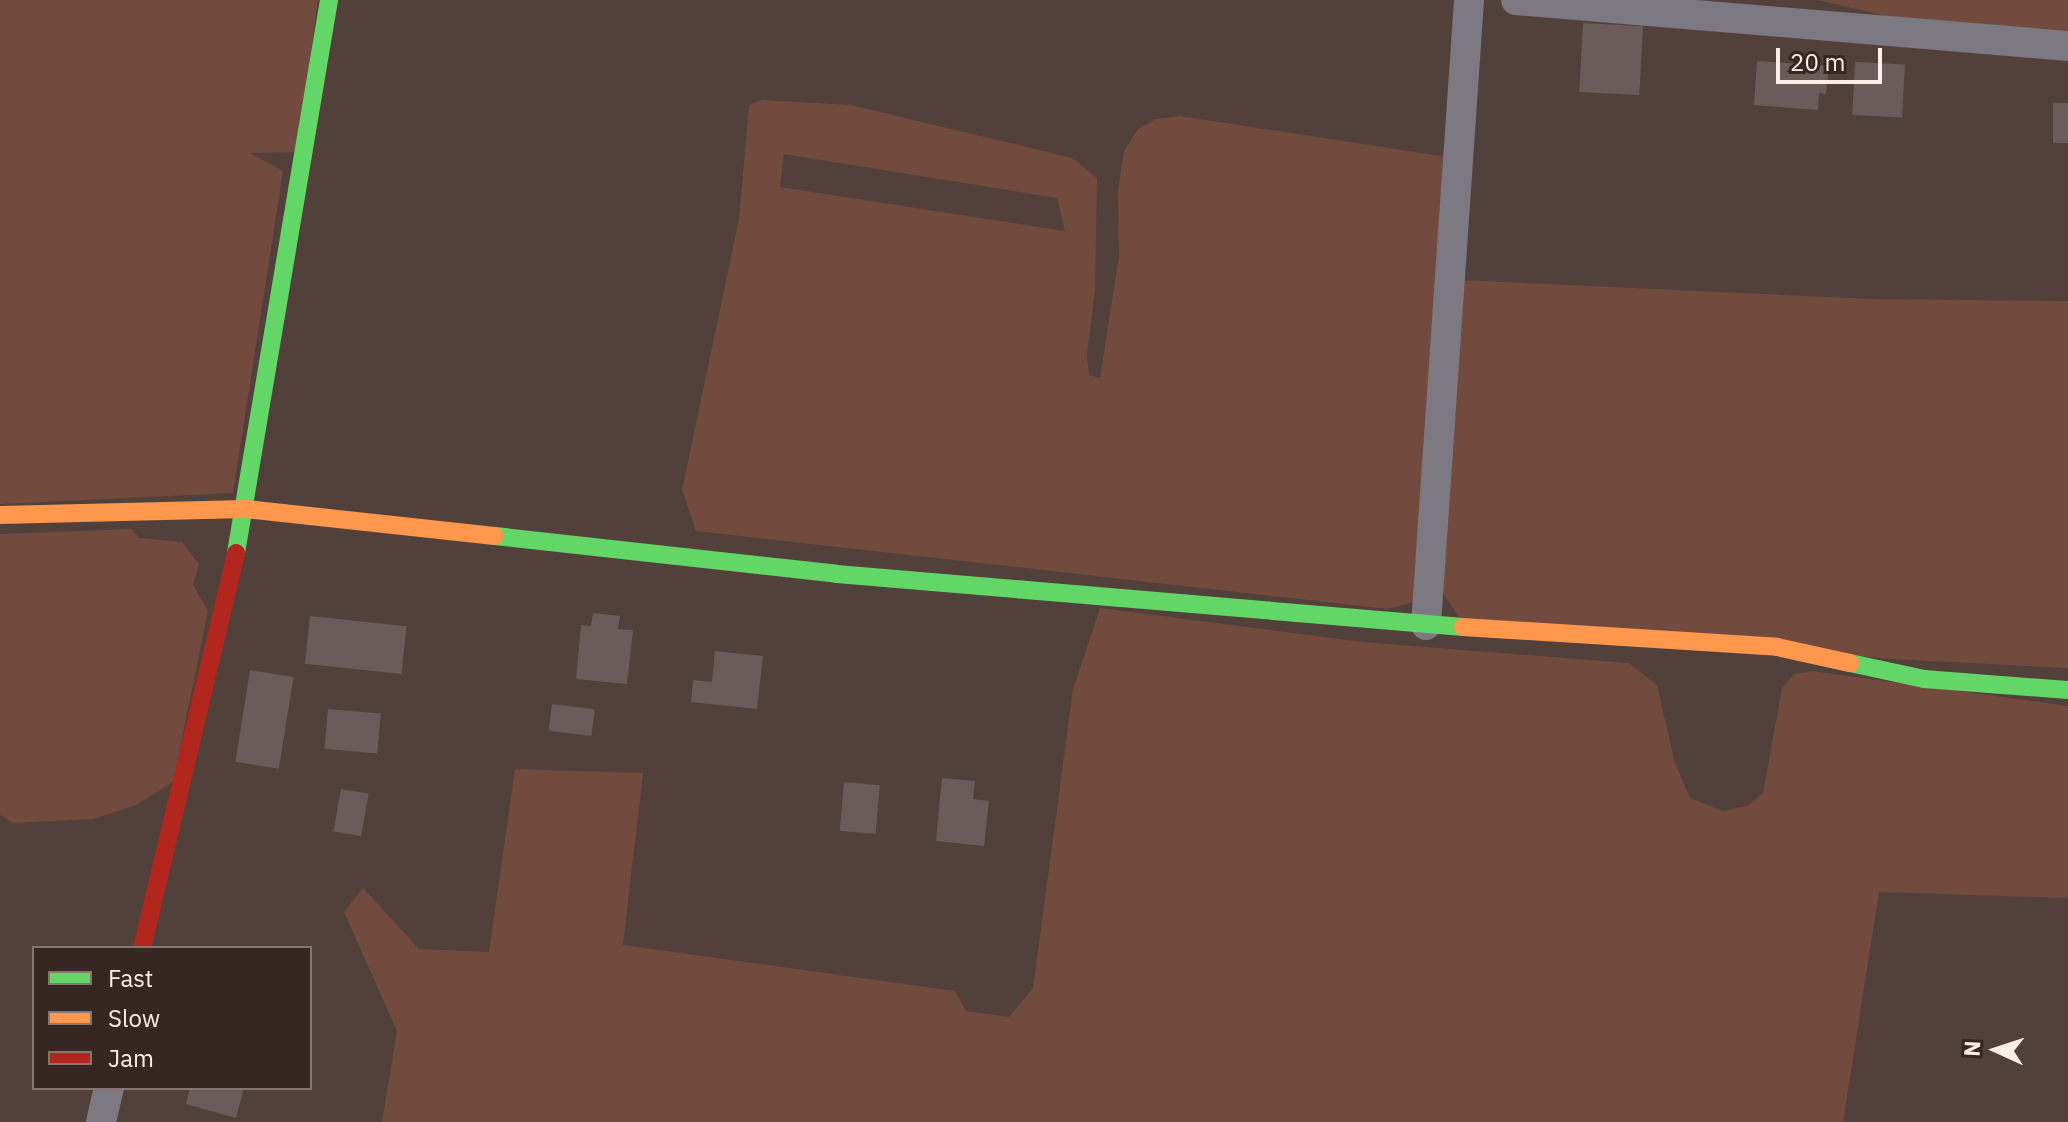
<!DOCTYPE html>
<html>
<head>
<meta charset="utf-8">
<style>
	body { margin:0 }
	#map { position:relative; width:2068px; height:1122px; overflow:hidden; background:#52403b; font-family:"IBM Plex Sans",sans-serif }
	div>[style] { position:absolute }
	.green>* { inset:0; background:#734a3e }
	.building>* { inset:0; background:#6b5b5a; transform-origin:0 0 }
	.street>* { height:30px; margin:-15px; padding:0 15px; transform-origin:15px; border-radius:15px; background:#7c7983 }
	.fast>* { height:18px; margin:-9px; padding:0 9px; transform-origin:9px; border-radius:9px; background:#63d668 }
	.slow>* { height:18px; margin:-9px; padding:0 9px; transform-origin:9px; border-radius:9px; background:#ff974d }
	.jam>* { height:18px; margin:-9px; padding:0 9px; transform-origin:9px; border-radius:9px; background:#b3261e }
	span { translate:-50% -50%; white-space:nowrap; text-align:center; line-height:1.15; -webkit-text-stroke:7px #362722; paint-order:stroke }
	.legend { position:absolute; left:32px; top:946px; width:280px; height:144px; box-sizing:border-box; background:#362722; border:2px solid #867671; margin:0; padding:10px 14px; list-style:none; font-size:24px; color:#ffede8 }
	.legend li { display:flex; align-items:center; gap:16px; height:40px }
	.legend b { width:40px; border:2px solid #867671 }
	.north { position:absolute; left:1956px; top:1010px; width:80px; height:80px; -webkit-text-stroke:6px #362722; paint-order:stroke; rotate:273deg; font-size:22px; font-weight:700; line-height:32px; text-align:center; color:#ffede8 }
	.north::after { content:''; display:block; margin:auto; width:28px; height:36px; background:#ffede8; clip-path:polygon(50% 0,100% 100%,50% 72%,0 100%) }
	.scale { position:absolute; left:1776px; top:48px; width:106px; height:36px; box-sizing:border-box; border:4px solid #ffede8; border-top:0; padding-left:10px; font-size:24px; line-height:28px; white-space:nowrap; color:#ffede8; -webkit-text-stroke:6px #362722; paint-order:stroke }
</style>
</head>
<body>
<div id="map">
	<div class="green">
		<div style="clip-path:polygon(0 0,318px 0,297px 152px,250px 153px,283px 171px,233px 493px,0 504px)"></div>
		<div style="clip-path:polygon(1818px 0,2068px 0,2068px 47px,1996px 42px)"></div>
		<div style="clip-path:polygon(evenodd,762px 100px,851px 105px,1072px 158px,1097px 178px,1095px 288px,1087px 356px,1089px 375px,1100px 378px,1119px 256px,1118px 190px,1124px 151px,1138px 129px,1156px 119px,1180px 116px,1447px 157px,1418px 601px,1387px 609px,696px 531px,682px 490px,739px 219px,749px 105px,762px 100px,784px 154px,1057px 198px,1065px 231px,780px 187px,784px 154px)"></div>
		<div style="clip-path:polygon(1459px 280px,1872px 299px,2068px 301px,2068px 668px,1892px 659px,1459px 617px,1441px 590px)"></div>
		<div style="clip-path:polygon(131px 529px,139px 538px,182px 542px,199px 564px,193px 585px,208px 611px,173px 782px,136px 805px,93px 819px,13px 823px,0 815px,0 534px)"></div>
		<div style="clip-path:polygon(1100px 608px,1362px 642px,1629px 663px,1657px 685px,1675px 763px,1690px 798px,1723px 811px,1747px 806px,1763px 793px,1782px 688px,1794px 674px,1812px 671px,2068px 706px,2068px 898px,1879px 892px,1843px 1122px,382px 1122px,397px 1031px,344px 912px,363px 888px,419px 949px,489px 952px,515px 769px,643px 773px,623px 945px,955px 991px,966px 1011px,1009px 1017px,1033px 988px,1073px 689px)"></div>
	</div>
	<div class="building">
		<div style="left:1583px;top:23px;width:60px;height:69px;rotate:3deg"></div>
		<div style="clip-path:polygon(1757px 61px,1829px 66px,1826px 94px,1819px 93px,1818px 110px,1754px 105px)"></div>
		<div style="left:1855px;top:62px;width:50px;height:53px;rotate:3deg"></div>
		<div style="left:2053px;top:103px;width:15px;height:40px"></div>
		<div style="clip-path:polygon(593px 613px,620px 616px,618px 629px,633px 630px,627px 684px,576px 679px,581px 625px,591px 626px)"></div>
		<div style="left:310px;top:616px;width:97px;height:48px;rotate:6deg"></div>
		<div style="clip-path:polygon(715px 651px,763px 656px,757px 709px,691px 702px,693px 680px,712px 682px)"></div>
		<div style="left:250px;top:670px;width:44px;height:93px;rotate:9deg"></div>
		<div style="left:552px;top:704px;width:43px;height:27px;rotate:7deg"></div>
		<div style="left:328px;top:709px;width:53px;height:40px;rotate:5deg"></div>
		<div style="clip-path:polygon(942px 778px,975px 781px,973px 799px,989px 801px,984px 846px,936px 841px)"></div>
		<div style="left:844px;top:782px;width:36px;height:49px;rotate:5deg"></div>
		<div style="left:341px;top:789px;width:28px;height:43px;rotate:10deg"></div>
		<div style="clip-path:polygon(190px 1088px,244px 1088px,236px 1118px,186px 1104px)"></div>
	</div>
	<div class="street">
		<div style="left:1516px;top:0;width:554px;rotate:4.76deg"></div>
		<div style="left:1426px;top:625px;width:626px;rotate:-86.06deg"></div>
		<div style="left:101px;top:1122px;width:35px;rotate:-77deg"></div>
	</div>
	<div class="fast">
		<div style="left:495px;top:536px;width:344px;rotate:6.3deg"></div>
		<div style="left:837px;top:574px;width:628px;rotate:4.84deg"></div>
		<div style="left:236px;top:553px;width:561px;rotate:-80.45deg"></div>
		<div style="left:1850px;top:663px;width:76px;rotate:12.2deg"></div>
		<div style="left:1924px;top:679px;width:144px;rotate:4.4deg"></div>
	</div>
	<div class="slow">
		<div style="left:0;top:515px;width:246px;rotate:-1.4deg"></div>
		<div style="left:246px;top:509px;width:250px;rotate:6.2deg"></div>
		<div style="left:1463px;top:627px;width:315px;rotate:3.6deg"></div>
		<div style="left:1777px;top:647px;width:75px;rotate:12.4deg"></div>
	</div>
	<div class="jam">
		<div style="left:142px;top:948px;width:406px;rotate:-76.6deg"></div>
	</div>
	<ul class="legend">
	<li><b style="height:10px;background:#63d668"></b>Fast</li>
	<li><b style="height:10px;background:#ff974d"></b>Slow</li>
	<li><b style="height:10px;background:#b3261e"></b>Jam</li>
	</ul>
	<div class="north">N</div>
	<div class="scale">20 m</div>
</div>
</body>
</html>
